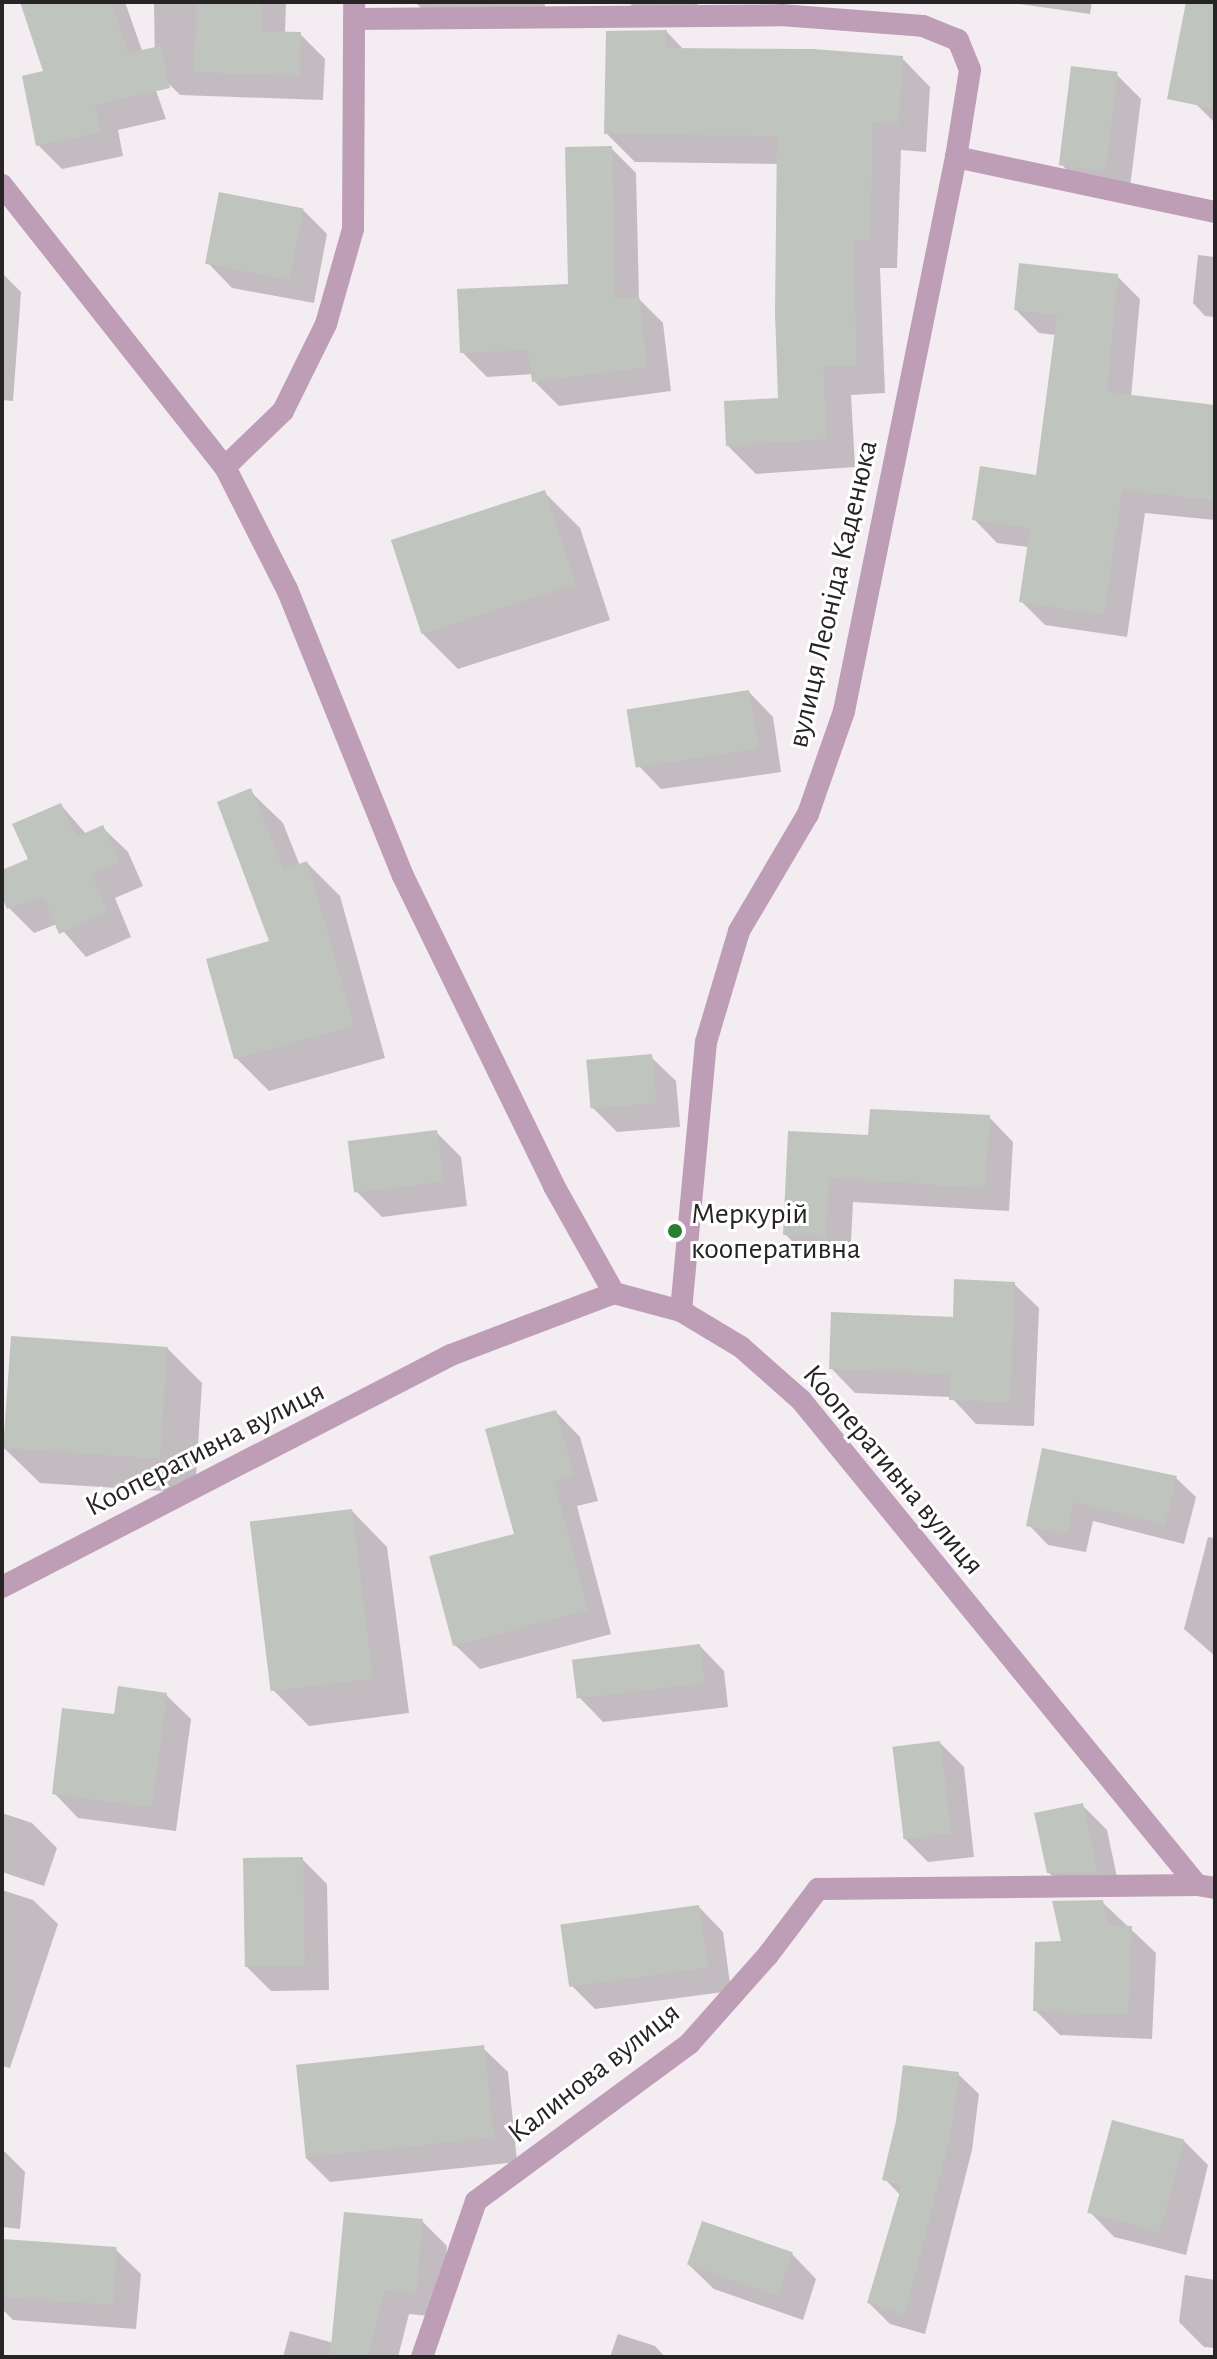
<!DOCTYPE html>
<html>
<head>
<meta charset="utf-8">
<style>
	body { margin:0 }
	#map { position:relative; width:1217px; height:2359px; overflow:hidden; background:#f3ecf1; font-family:"Alegreya Sans",sans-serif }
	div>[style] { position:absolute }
	.shadow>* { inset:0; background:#0003 }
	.building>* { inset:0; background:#bfc5be; transform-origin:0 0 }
	.minor>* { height:22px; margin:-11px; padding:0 11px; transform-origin:11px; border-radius:11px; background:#be9db7 }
	.dots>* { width:22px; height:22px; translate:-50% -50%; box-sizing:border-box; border:4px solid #fff; border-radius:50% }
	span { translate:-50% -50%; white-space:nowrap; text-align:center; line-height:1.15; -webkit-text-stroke:6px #fff; paint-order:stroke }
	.street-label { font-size:30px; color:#272426 }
	.poi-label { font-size:30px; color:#272426 }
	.left { translate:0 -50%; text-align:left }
	.frame { position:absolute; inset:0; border:4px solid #272426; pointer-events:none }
</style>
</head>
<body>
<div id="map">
	<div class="shadow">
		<div style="clip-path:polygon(22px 2px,125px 2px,166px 119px,118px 130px,123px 156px,62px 169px,38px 145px,46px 73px)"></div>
		<div style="clip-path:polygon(154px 2px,286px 2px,285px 34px,300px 34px,325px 59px,323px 100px,180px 95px,155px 70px)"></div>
		<div style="clip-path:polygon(415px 2px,545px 2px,544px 19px,425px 12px)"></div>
		<div style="clip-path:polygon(628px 2px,698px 2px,695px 26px,653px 26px)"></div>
		<div style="clip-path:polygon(1005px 2px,1092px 2px,1090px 14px)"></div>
		<div style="clip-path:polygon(667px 32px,684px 50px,902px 58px,930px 87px,926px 152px,901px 150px,897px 268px,880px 268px,885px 393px,851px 395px,855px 467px,756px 474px,728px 446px,780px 399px,779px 164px,635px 162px,606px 133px)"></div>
		<div style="clip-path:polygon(1215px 41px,1215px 123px,1195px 103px)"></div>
		<div style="clip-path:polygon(1117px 75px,1141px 99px,1129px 195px,1086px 189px,1061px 164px)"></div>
		<div style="clip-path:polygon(611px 148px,636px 173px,639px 299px,663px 323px,671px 391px,559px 406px,534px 381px,533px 374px,487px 377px,462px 352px,570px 286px)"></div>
		<div style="clip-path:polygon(303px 210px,327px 234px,314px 303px,232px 288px,208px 263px)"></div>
		<div style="clip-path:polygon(1198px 255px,1215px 257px,1215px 317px,1205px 316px,1193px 303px)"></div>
		<div style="clip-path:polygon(2px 273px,21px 292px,13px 401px,2px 400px)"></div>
		<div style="clip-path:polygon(1117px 276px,1140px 299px,1131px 397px,1215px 407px,1215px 520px,1145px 513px,1127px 637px,1045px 625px,1021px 601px,1029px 547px,997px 543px,974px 519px,1038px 477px,1056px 335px,1039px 333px,1016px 310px)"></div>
		<div style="clip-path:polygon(544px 492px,580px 528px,610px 620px,458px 669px,423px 634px)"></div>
		<div style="clip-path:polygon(749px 692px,773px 717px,781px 772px,661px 789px,637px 764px)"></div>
		<div style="clip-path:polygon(250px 791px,283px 823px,300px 866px,307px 863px,340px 896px,385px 1058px,269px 1091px,236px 1058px,272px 942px)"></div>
		<div style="clip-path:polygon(61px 805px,87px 835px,103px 828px,128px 852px,143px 886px,115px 898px,131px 937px,86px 957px,57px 924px,34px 933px,9px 908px,2px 892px,2px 873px,30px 860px)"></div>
		<div style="clip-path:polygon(651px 1057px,676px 1081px,680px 1127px,617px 1132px,593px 1108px)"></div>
		<div style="clip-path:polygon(989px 1117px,1013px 1142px,1009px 1211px,853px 1202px,850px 1261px,810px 1259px,785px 1234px,790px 1133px,870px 1137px)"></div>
		<div style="clip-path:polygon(436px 1132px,461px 1157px,467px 1206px,382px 1217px,357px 1192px)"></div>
		<div style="clip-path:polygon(1014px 1284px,1039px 1308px,1034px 1426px,976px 1424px,951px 1397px,855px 1393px,831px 1368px,955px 1319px)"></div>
		<div style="clip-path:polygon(167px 1348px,202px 1383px,195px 1493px,40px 1483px,4px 1448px)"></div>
		<div style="clip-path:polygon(556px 1412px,580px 1437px,598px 1501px,577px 1506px,611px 1634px,480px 1669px,455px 1645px,516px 1535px)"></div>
		<div style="clip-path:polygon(1044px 1450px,1176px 1478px,1196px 1497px,1184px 1544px,1093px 1521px,1086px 1552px,1048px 1545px,1029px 1525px)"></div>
		<div style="clip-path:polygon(352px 1511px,387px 1547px,409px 1713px,309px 1726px,274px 1691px)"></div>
		<div style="clip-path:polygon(1208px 1537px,1215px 1538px,1215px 1656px,1184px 1629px)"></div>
		<div style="clip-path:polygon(700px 1646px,724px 1671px,728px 1707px,603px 1722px,579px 1697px)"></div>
		<div style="clip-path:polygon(166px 1695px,191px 1719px,176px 1831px,78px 1818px,54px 1793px,116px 1717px)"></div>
		<div style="clip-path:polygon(940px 1743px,964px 1767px,974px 1857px,928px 1862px,903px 1837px)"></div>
		<div style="clip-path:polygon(1082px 1805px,1107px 1830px,1121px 1896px,1073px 1896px,1048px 1872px)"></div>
		<div style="clip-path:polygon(2px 1813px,32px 1823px,57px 1848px,44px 1886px,2px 1872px)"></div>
		<div style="clip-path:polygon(302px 1859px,327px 1884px,329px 1990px,271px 1991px,247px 1967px)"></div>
		<div style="clip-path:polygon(2px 1890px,33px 1900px,58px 1924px,10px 2068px,2px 2066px)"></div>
		<div style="clip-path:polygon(1102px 1902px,1156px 1953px,1152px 2039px,1060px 2035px,1035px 2010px,1063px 1943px)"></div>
		<div style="clip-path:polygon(699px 1907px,723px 1932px,731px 1991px,595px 2009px,570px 1984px)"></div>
		<div style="clip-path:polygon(483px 2048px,508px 2072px,517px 2162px,330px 2182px,305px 2157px)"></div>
		<div style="clip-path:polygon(958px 2074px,979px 2094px,972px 2150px,925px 2334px,890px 2324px,869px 2303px,901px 2196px,885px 2179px)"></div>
		<div style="clip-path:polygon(1184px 2141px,1208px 2165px,1186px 2255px,1114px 2237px,1090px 2212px)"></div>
		<div style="clip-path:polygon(2px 2149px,25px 2172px,20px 2229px,2px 2227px)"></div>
		<div style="clip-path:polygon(422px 2221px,447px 2246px,440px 2317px,409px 2314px,398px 2357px,283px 2357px,290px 2331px,334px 2343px)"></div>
		<div style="clip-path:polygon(2px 2241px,116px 2250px,141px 2274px,136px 2329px,13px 2320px,2px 2309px)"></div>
		<div style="clip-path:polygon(792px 2254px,816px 2279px,803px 2320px,714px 2289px,689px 2265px)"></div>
		<div style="clip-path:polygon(1185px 2275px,1215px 2280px,1215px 2348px,1204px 2347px,1179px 2322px)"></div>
		<div style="clip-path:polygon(618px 2334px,655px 2346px,665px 2357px,610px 2357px)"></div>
	</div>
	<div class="building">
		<div style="clip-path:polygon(20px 2px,111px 2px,128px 53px,160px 46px,170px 88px,95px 105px,100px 132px,36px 146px,22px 76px,43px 71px)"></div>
		<div style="clip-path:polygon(197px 2px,262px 2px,261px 31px,301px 32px,299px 76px,194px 72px)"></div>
		<div style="clip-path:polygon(1186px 2px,1215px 2px,1215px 109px,1167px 99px)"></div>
		<div style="clip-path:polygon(667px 30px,665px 48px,813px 49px,903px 56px,898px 124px,873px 122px,870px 240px,853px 240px,857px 365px,823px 367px,827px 439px,726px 446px,724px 401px,778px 398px,775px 313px,777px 136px,604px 134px,606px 31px)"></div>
		<div style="left:1071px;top:66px;width:47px;height:100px;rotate:7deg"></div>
		<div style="clip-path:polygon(612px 146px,615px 299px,639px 296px,647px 367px,532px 382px,528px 350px,460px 353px,457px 289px,568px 284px,565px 147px)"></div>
		<div style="left:219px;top:192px;width:86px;height:73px;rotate:11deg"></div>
		<div style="clip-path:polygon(1019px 263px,1118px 274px,1107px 392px,1215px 405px,1215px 500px,1122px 490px,1104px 615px,1019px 602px,1030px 528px,972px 520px,980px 466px,1036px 475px,1057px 315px,1014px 310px)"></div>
		<div style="left:545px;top:490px;width:99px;height:162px;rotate:72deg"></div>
		<div style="left:749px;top:690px;width:59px;height:124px;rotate:81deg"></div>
		<div style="clip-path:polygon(251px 788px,284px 870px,307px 861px,354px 1026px,234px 1059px,206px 959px,269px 941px,217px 802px)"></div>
		<div style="clip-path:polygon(61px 803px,76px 837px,103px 825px,120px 862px,91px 874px,108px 912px,59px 934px,43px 896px,7px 909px,2px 897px,2px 870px,28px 859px,12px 824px)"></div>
		<div style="left:652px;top:1054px;width:49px;height:66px;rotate:85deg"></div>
		<div style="clip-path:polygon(870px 1109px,990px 1115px,985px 1188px,829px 1178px,826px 1237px,783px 1235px,788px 1131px,868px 1135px)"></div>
		<div style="left:437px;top:1130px;width:52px;height:90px;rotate:83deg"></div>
		<div style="clip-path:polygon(954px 1279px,1015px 1282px,1010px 1402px,949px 1400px,950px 1374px,829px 1369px,831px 1312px,953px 1317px)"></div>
		<div style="left:11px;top:1336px;width:157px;height:112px;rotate:4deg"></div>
		<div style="clip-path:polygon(556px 1410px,574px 1476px,554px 1482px,588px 1610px,453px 1646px,429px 1556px,514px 1534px,485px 1429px)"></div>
		<div style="clip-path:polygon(1042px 1448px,1177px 1476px,1165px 1525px,1073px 1502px,1067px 1534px,1026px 1526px)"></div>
		<div style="left:352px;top:1509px;width:171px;height:103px;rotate:83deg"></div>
		<div style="left:700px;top:1644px;width:39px;height:129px;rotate:83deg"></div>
		<div style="clip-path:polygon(118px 1686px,167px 1693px,152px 1807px,52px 1794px,62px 1708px,114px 1714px)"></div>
		<div style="left:940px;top:1741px;width:93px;height:48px;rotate:83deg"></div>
		<div style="clip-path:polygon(1083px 1803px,1097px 1872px,1047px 1873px,1034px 1813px)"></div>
		<div style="left:303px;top:1857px;width:109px;height:60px;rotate:89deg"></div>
		<div style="clip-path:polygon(1103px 1900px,1108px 1925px,1132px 1926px,1128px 2015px,1033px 2011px,1035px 1942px,1061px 1941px,1052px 1901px)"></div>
		<div style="left:699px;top:1905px;width:63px;height:140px;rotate:82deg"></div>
		<div style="left:484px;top:2045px;width:93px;height:189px;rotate:84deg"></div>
		<div style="clip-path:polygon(903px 2065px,959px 2072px,952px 2128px,905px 2315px,867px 2303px,902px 2185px,882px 2180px,896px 2121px)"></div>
		<div style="left:1112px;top:2120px;width:75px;height:96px;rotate:15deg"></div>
		<div style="clip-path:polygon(344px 2212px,423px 2219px,416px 2293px,385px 2290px,367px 2357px,330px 2357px)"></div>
		<div style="left:702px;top:2221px;width:96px;height:46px;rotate:19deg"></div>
		<div style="left:2px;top:2239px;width:115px;height:58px;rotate:4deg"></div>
	</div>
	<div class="minor">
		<div style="left:354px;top:19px;width:427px;rotate:-0.5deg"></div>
		<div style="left:781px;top:15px;width:142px;rotate:4.4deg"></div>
		<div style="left:923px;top:26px;width:38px;rotate:22deg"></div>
		<div style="left:958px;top:40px;width:32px;rotate:68deg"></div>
		<div style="left:970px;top:70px;width:88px;rotate:99.1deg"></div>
		<div style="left:2px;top:185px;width:360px;rotate:51.7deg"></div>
		<div style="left:225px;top:467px;width:137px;rotate:63.1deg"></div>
		<div style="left:287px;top:589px;width:310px;rotate:68deg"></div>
		<div style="left:403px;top:876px;width:345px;rotate:64deg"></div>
		<div style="left:554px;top:1186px;width:123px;rotate:60.7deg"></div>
		<div style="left:225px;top:467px;width:81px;rotate:-44deg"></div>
		<div style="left:283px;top:411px;width:97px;rotate:-63.7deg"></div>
		<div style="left:326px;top:324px;width:99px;rotate:-74.1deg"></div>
		<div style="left:353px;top:229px;width:227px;rotate:-89.7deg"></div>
		<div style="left:681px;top:1311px;width:270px;rotate:-84.7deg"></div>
		<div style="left:706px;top:1042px;width:116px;rotate:-73.4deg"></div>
		<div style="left:739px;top:931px;width:136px;rotate:-59.5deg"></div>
		<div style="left:808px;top:814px;width:109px;rotate:-70.7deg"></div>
		<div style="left:844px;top:711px;width:565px;rotate:-78.57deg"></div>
		<div style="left:956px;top:157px;width:265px;rotate:12deg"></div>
		<div style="left:2px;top:1587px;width:505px;rotate:-27.33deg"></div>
		<div style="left:451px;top:1355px;width:174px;rotate:-20.8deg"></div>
		<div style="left:614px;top:1293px;width:69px;rotate:15deg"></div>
		<div style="left:681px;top:1311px;width:70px;rotate:31deg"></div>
		<div style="left:741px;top:1347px;width:80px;rotate:41.5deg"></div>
		<div style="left:801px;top:1400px;width:626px;rotate:50.77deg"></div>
		<div style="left:1197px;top:1885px;width:18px;rotate:9deg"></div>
		<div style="left:422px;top:2357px;width:165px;rotate:-70.9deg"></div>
		<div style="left:476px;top:2201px;width:265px;rotate:-36.4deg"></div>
		<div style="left:689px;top:2044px;width:119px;rotate:-48.4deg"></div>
		<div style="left:768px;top:1955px;width:83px;rotate:-52.9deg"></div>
		<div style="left:818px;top:1889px;width:379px;rotate:-0.6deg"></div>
	</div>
	<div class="dots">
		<div style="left:675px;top:1231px;background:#297f2d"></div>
	</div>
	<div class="street-label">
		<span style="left:833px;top:594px;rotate:-77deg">вулиця Леоніда Каденюка</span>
		<span style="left:205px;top:1449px;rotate:-27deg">Кооперативна вулиця</span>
		<span style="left:893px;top:1470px;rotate:50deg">Кооперативна вулиця</span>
		<span style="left:594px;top:2073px;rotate:-38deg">Калинова вулиця</span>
	</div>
	<div class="poi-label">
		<span class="left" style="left:691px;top:1231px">Меркурій<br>кооперативна</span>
	</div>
	<div class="frame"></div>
</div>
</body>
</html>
